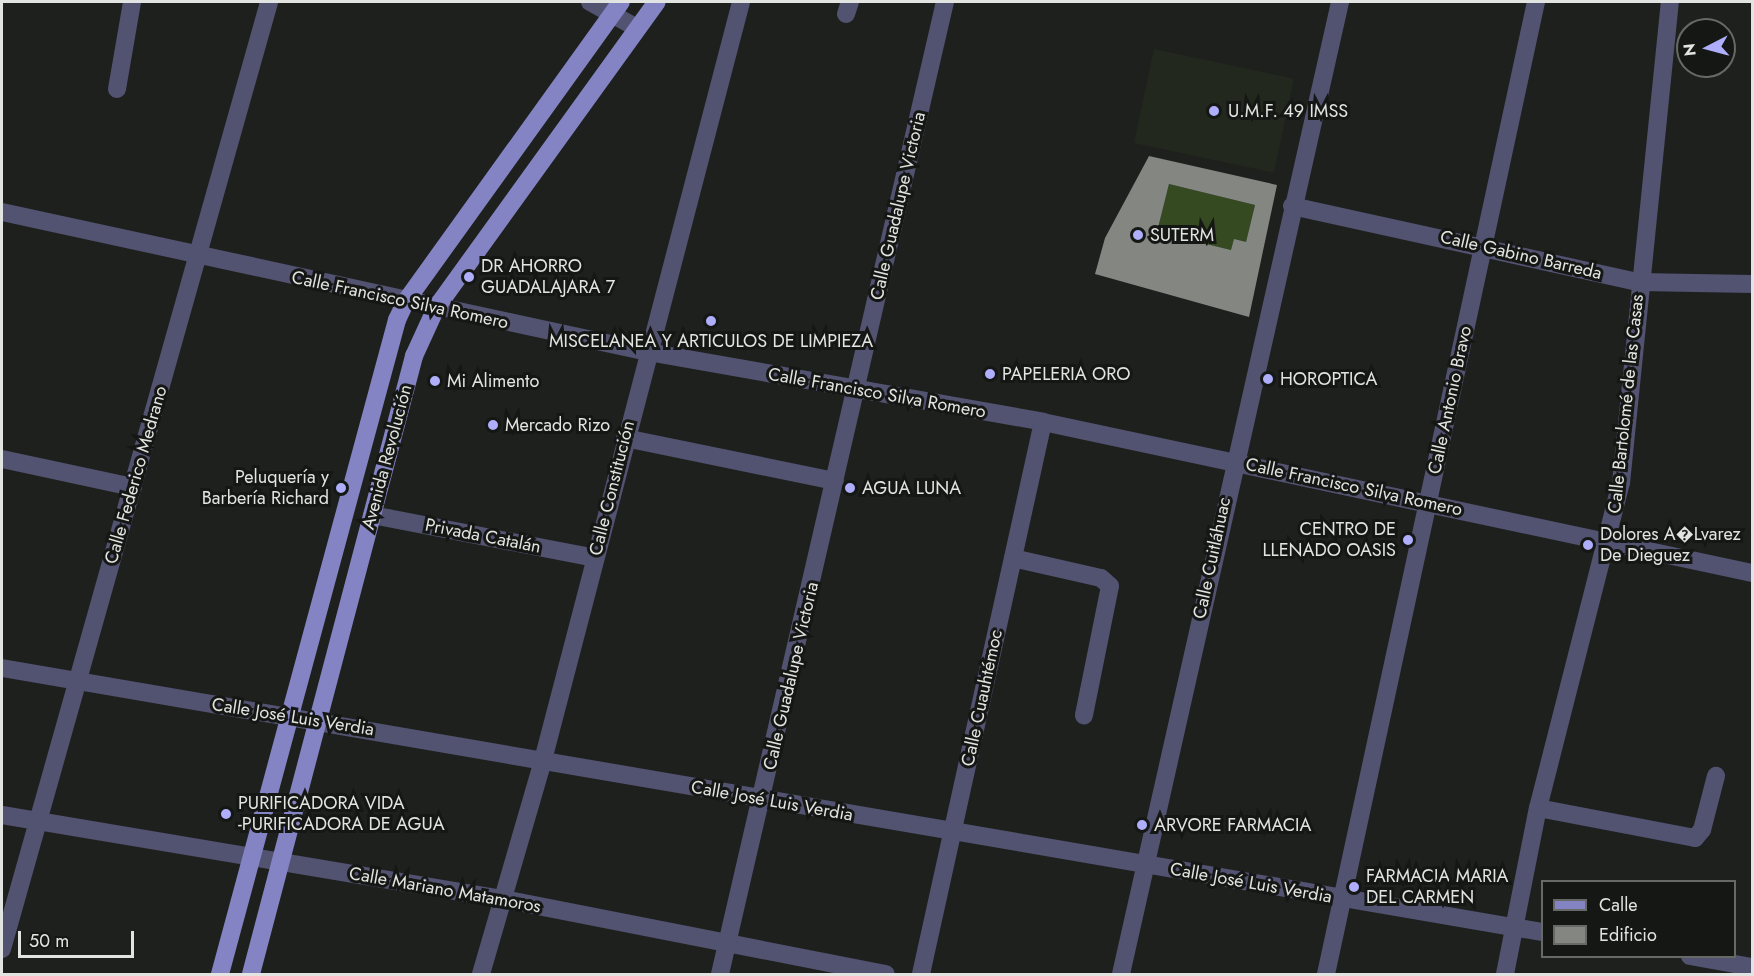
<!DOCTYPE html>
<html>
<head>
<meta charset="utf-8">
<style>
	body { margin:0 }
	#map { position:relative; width:1754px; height:976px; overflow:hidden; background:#1e201d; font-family:Jost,sans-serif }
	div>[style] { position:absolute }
	.built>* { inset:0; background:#23281f; transform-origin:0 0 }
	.green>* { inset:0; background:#354a20 }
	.building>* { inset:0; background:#848682 }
	.minor>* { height:18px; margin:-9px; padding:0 9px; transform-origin:9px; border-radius:9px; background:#525271 }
	.major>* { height:18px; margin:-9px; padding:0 9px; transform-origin:9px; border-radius:9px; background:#8484c4 }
	.dots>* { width:16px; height:16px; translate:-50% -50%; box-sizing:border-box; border:3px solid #151714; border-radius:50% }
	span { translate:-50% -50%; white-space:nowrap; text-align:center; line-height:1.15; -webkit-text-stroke:6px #151714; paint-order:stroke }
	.poi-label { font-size:18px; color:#e2e4e1 }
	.left { translate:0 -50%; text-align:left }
	.right { translate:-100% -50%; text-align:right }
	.street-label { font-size:18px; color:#e2e4e1 }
	.frame { position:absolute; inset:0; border:3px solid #e2e4e1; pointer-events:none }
	.legend { position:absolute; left:1541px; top:880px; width:195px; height:78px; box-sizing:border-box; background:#151714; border:2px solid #676966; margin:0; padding:8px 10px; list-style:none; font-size:18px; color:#e2e4e1 }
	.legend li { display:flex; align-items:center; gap:12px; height:30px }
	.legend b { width:30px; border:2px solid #676966 }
	.north { position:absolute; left:1676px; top:18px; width:60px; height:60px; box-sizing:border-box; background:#151714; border:2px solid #676966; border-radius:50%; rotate:264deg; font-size:16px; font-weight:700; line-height:24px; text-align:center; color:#e2e4e1 }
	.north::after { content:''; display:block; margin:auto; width:21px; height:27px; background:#aeaefb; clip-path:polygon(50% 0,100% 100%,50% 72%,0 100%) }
	.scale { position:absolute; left:18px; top:931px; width:116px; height:27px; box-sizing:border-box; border:3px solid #e2e4e1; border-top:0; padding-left:8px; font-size:18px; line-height:21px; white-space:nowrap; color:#e2e4e1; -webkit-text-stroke:4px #151714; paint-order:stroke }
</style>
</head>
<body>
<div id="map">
	<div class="built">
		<div style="left:1154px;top:49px;width:143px;height:96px;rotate:12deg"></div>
	</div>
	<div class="green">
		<div style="clip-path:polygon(1169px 184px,1255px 205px,1246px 242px,1231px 250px,1157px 232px)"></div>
	</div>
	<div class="building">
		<div style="clip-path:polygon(evenodd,1149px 156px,1277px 185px,1249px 317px,1095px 274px,1105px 238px,1149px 156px,1169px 184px,1255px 205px,1246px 242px,1234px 239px,1231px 250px,1157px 232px,1169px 184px)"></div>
	</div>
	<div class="minor">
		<div style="left:590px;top:2px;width:54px;rotate:29deg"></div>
		<div style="left:846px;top:14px;width:13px;rotate:-72deg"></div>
		<div style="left:117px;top:89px;width:88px;rotate:-80.2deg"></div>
		<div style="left:1292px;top:206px;width:355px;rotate:12.4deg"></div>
		<div style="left:1639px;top:282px;width:113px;rotate:1deg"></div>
		<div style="left:2px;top:212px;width:661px;rotate:12.23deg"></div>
		<div style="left:648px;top:352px;width:401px;rotate:10deg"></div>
		<div style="left:1043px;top:422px;width:725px;rotate:12.02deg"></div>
		<div style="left:625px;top:438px;width:214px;rotate:11.6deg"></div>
		<div style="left:2px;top:459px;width:134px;rotate:12.1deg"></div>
		<div style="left:372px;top:515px;width:227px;rotate:10.9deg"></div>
		<div style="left:1013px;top:558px;width:90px;rotate:12.8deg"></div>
		<div style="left:1101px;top:578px;width:12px;rotate:42deg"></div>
		<div style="left:1110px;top:586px;width:132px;rotate:101.4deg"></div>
		<div style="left:2px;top:668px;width:1562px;rotate:9.73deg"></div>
		<div style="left:1538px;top:808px;width:160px;rotate:10.8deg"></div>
		<div style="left:1695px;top:838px;width:11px;rotate:-49deg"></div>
		<div style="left:1702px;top:830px;width:56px;rotate:-75.5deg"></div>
		<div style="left:2px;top:815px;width:508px;rotate:9.52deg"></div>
		<div style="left:503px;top:899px;width:390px;rotate:11.1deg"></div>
		<div style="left:2px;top:949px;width:984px;rotate:-74.25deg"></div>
		<div style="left:1690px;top:956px;width:63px;rotate:10.1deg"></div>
		<div style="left:481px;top:974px;width:223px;rotate:-73.8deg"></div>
		<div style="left:543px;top:760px;width:783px;rotate:-75.36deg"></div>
		<div style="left:720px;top:974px;width:998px;rotate:-76.97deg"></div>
		<div style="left:921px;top:974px;width:565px;rotate:-77.54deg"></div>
		<div style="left:1121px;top:974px;width:996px;rotate:-77.3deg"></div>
		<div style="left:1326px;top:974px;width:994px;rotate:-77.81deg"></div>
		<div style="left:1505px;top:974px;width:169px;rotate:-78.8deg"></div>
		<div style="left:1538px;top:808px;width:335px;rotate:-75.7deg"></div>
		<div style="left:1621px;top:483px;width:483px;rotate:-84.2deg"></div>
	</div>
	<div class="major">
		<div style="left:220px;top:974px;width:678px;rotate:-74.86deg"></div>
		<div style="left:397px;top:320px;width:21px;rotate:-65deg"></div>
		<div style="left:406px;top:301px;width:368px;rotate:-54.3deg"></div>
		<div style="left:251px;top:974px;width:639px;rotate:-75.22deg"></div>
		<div style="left:414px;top:356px;width:53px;rotate:-65.4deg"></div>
		<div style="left:436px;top:308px;width:377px;rotate:-54.2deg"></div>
	</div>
	<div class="dots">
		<div style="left:1214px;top:111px;background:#aeaefb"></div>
		<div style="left:1138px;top:235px;background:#aeaefb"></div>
		<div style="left:469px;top:277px;background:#aeaefb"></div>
		<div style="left:711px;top:321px;background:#aeaefb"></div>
		<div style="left:990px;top:374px;background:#aeaefb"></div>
		<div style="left:1268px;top:379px;background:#aeaefb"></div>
		<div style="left:435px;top:381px;background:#aeaefb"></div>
		<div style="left:493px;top:425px;background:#aeaefb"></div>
		<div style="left:341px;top:488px;background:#aeaefb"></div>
		<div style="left:850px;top:488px;background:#aeaefb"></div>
		<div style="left:1408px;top:540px;background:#aeaefb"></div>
		<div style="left:1588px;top:545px;background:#aeaefb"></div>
		<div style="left:226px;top:814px;background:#aeaefb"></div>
		<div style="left:1142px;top:825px;background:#aeaefb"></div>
		<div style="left:1354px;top:887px;background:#aeaefb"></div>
	</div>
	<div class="poi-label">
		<span class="left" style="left:1228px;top:111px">U.M.F. 49 IMSS</span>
		<span class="left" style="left:1150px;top:235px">SUTERM</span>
		<span class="left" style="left:481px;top:277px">DR AHORRO<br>GUADALAJARA 7</span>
		<span style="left:711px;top:341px">MISCELANEA Y ARTICULOS DE LIMPIEZA</span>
		<span class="left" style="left:1002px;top:374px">PAPELERIA ORO</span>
		<span class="left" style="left:1280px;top:379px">HOROPTICA</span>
		<span class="left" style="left:447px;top:381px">Mi Alimento</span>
		<span class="left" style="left:505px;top:425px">Mercado Rizo</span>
		<span class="right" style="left:329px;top:488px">Peluquería y<br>Barbería Richard</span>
		<span class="left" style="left:862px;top:488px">AGUA LUNA</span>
		<span class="right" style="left:1396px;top:540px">CENTRO DE<br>LLENADO OASIS</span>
		<span class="left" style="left:1600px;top:545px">Dolores A�Lvarez<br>De Dieguez</span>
		<span class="left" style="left:238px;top:814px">PURIFICADORA VIDA<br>-PURIFICADORA DE AGUA</span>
		<span class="left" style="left:1154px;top:825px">ARVORE FARMACIA</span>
		<span class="left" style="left:1366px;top:887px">FARMACIA MARIA<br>DEL CARMEN</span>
	</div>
	<div class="street-label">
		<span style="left:898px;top:206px;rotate:-77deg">Calle Guadalupe Victoria</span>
		<span style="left:1521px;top:255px;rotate:13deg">Calle Gabino Barreda</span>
		<span style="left:400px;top:300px;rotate:12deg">Calle Francisco Silva Romero</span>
		<span style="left:877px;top:393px;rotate:10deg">Calle Francisco Silva Romero</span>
		<span style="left:1450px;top:400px;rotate:-78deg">Calle Antonio Bravo</span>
		<span style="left:1626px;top:404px;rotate:-84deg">Calle Bartolomé de las Casas</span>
		<span style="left:387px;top:457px;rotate:-75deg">Avenida Revolución</span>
		<span style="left:136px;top:475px;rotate:-74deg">Calle Federico Medrano</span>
		<span style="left:1354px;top:487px;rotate:12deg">Calle Francisco Silva Romero</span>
		<span style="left:612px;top:488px;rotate:-76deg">Calle Constitución</span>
		<span style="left:483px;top:536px;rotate:11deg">Privada Catalán</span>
		<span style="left:1212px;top:558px;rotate:-78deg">Calle Cuitláhuac</span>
		<span style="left:791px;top:676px;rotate:-77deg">Calle Guadalupe Victoria</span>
		<span style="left:982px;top:698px;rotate:-78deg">Calle Cuauhtémoc</span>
		<span style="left:293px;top:717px;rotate:9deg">Calle José Luis Verdia</span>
		<span style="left:772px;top:801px;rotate:10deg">Calle José Luis Verdia</span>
		<span style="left:1251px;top:883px;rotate:10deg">Calle José Luis Verdia</span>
		<span style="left:445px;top:890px;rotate:10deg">Calle Mariano Matamoros</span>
	</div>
	<div class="frame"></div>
	<ul class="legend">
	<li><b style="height:8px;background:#8484c4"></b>Calle</li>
	<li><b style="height:16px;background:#848682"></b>Edificio</li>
	</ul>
	<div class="north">N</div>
	<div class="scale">50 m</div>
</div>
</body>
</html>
